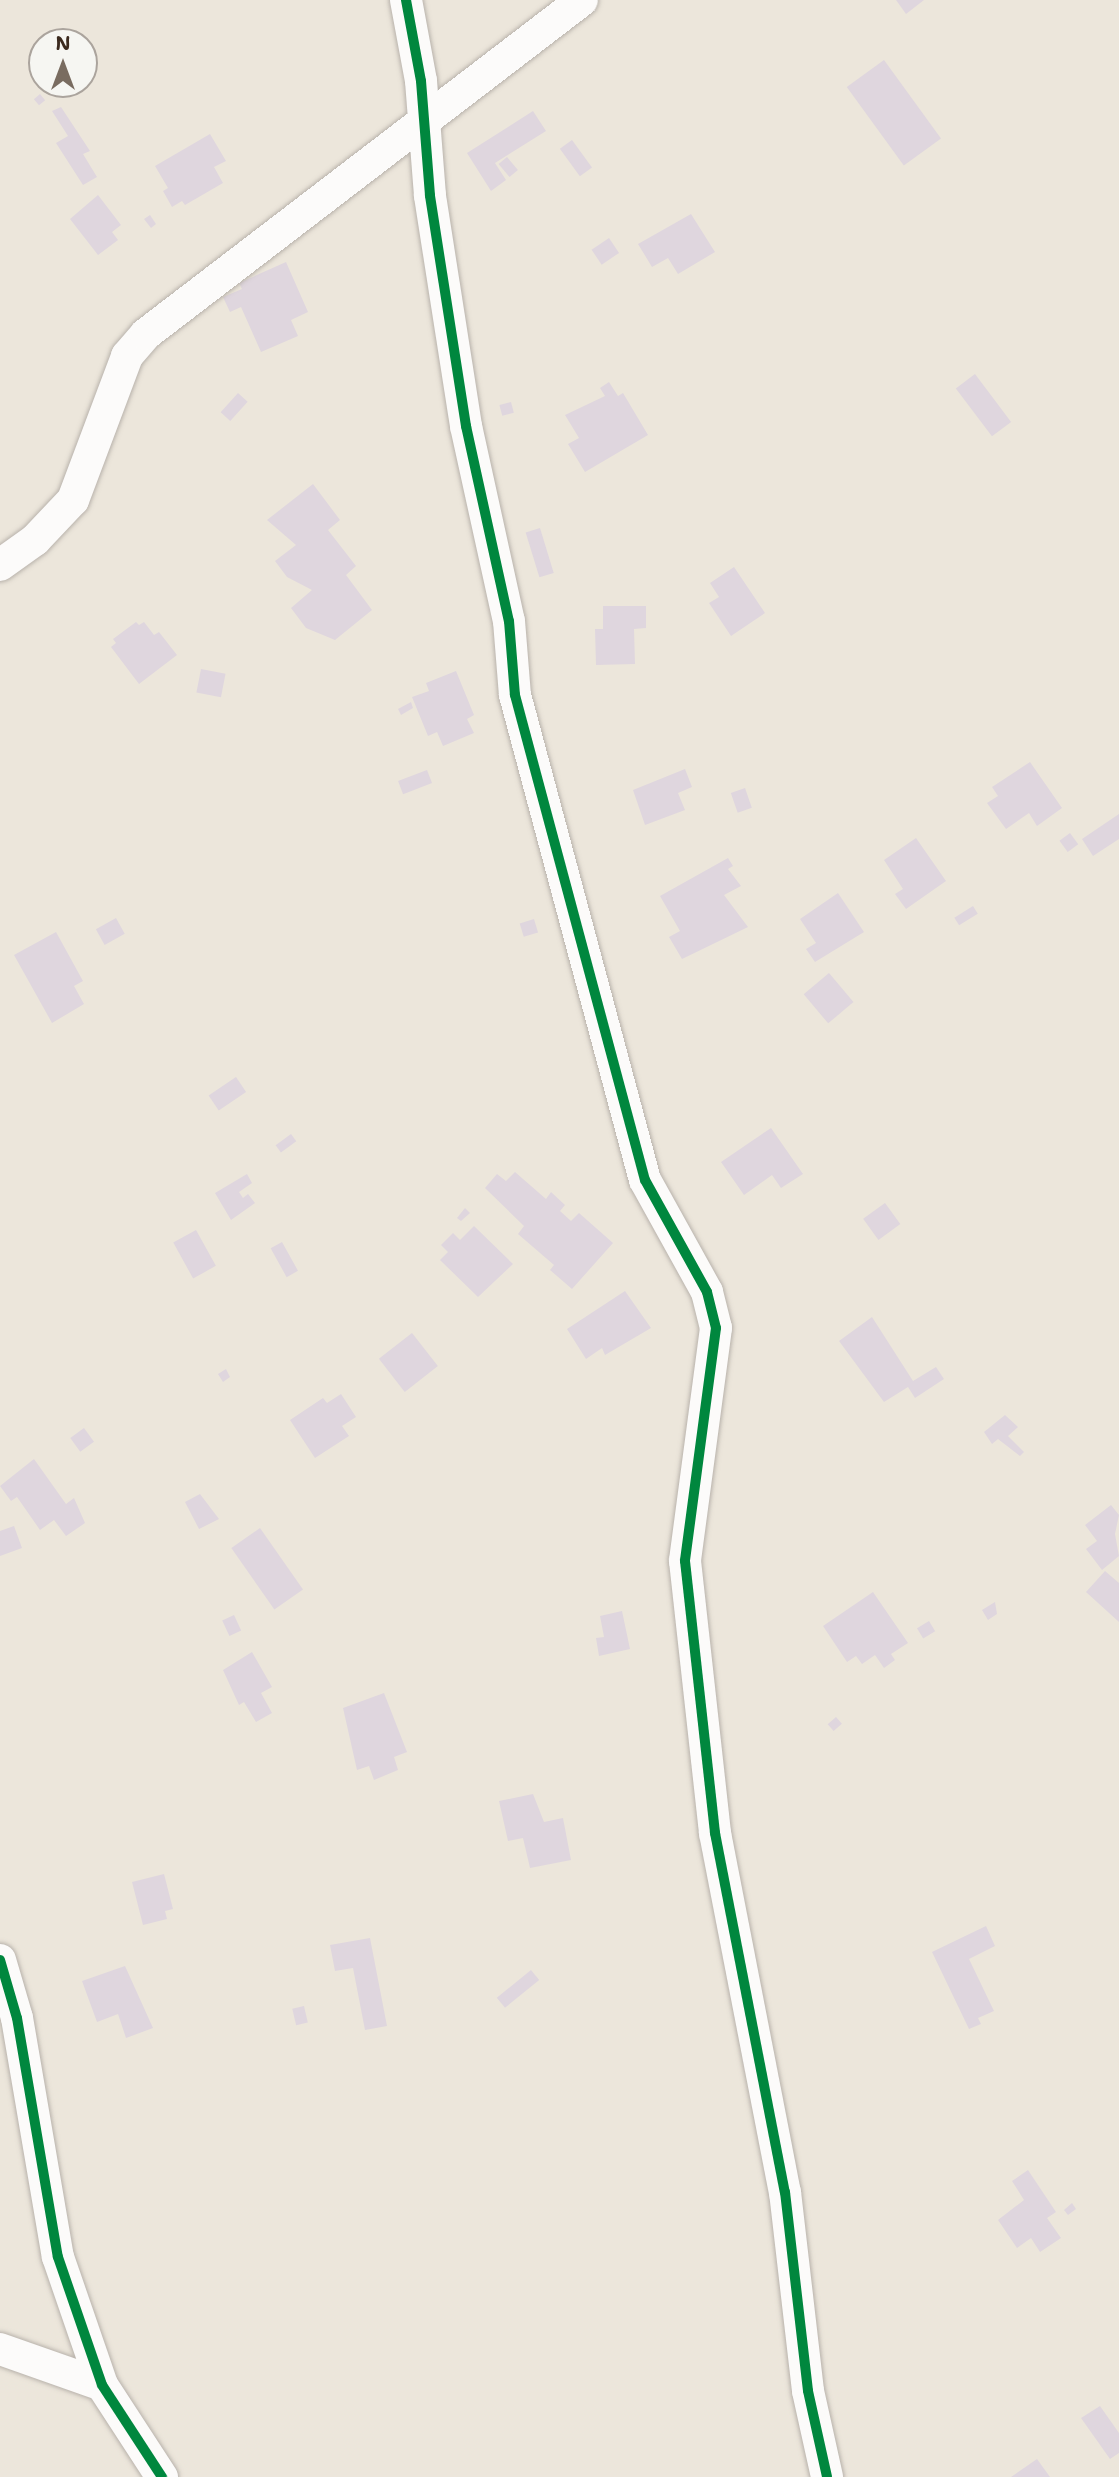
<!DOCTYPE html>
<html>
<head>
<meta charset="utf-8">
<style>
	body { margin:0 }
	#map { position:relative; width:1119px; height:2477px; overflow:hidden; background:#ece6db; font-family:"Shantell Sans",sans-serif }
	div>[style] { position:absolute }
	.building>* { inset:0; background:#dfd6de; transform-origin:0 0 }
	.roads { filter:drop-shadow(0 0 2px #b8b2ab) drop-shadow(0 0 2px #b8b2ab) }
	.minor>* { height:32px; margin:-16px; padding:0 16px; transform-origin:16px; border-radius:16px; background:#fcfbfa }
	.cycleway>* { height:10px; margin:-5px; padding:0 5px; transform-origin:5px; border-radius:5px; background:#00873e }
	span { translate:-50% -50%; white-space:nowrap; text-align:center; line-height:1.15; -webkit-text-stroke:5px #f6f6f2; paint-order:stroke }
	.north { position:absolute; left:28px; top:28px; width:70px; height:70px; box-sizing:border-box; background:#f6f6f2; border:2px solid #aba49d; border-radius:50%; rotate:0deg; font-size:19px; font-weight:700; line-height:28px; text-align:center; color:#3b2a1e }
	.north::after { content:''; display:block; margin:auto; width:24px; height:32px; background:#796c60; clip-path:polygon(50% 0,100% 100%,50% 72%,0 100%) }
</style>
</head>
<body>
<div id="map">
	<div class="building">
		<div style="clip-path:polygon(896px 0,924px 0,906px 14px)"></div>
		<div style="left:884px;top:60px;width:97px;height:46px;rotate:54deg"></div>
		<div style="left:40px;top:94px;width:8px;height:8px;rotate:50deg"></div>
		<div style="clip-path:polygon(61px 107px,90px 151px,83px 154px,97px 177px,83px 185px,56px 143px,68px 136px,52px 111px)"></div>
		<div style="clip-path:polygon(533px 111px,546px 131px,495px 163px,506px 180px,491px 191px,467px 153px)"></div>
		<div style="clip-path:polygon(210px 134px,226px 161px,214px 167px,223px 183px,185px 205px,182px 201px,172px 207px,163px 191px,168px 188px,155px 166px)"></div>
		<div style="left:572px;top:140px;width:34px;height:15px;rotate:54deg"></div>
		<div style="left:507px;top:157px;width:17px;height:11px;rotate:50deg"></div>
		<div style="clip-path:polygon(98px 195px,121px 225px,112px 232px,118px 240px,98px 255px,70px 219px)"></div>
		<div style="clip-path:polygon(691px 214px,715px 252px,678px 274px,668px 258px,652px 267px,638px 244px)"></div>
		<div style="clip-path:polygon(150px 215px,156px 224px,151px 228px,144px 219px)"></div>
		<div style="left:609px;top:238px;width:18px;height:21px;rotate:56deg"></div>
		<div style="clip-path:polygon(286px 262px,308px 312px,291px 320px,298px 336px,261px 352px,241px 307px,230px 312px,223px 297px,242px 289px,239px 283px)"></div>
		<div style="left:975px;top:374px;width:60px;height:24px;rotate:53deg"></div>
		<div style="clip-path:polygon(609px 382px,618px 396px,623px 393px,648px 435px,585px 472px,568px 444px,579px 438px,565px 415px,605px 396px,600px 388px)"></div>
		<div style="left:238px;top:393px;width:13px;height:26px;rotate:42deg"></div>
		<div style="left:511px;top:402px;width:11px;height:12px;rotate:75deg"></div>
		<div style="clip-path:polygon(313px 484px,340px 520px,328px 530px,356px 566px,346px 575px,372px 610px,335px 640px,306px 628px,291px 608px,312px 590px,287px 577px,275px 561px,296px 545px,267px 520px)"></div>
		<div style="left:540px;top:528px;width:47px;height:15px;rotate:73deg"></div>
		<div style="clip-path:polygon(734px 567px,765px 613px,731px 636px,709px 603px,719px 597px,710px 583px)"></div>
		<div style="clip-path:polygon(603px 606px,646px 606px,646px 628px,634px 629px,635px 664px,596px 665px,595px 629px,603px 629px)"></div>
		<div style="clip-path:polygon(136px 622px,139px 625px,144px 622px,154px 635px,159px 632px,177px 655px,139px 684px,111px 647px,116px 643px,113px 639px)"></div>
		<div style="left:201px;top:669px;width:25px;height:24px;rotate:11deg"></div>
		<div style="clip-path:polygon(456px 671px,474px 715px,467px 719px,474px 733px,443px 746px,437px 732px,428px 736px,412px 697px,429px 691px,426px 683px)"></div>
		<div style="clip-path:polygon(411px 702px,413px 708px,401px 715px,398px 709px)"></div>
		<div style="clip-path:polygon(1030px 762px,1062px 808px,1037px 826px,1029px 813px,1006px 829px,987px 803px,998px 796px,992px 787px)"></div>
		<div style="clip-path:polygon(685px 769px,692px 787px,678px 793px,685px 810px,645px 825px,633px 790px)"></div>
		<div style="left:427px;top:770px;width:14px;height:31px;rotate:69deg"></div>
		<div style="left:745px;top:788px;width:21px;height:15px;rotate:71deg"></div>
		<div style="clip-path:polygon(1119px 814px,1119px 839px,1093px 856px,1082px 839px)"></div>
		<div style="left:1070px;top:833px;width:14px;height:13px;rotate:54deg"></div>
		<div style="clip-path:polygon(916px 838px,946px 881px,906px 909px,895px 894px,903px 889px,884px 860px)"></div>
		<div style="clip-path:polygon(728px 858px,733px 866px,728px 869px,741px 886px,724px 895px,748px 927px,682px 959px,669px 937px,680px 931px,660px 896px)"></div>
		<div style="clip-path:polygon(838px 893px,864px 932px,815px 962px,806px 949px,816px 943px,800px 919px)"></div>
		<div style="left:973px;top:906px;width:9px;height:22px;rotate:58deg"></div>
		<div style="left:116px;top:918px;width:18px;height:23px;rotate:61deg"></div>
		<div style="left:534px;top:919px;width:14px;height:15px;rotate:73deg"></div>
		<div style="clip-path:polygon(56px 932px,83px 981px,74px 986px,84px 1004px,52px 1023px,14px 955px)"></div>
		<div style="left:829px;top:973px;width:38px;height:33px;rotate:50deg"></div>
		<div style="left:236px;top:1077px;width:18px;height:33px;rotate:56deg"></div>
		<div style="clip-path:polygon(771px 1128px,803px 1174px,781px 1188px,772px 1175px,744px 1195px,721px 1162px)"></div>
		<div style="left:291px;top:1134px;width:9px;height:19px;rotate:54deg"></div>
		<div style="clip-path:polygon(515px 1172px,546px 1199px,551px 1192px,565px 1205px,560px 1211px,571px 1221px,579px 1213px,613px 1243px,572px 1289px,550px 1270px,554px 1265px,518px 1234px,524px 1226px,485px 1188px,497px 1174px,506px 1181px)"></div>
		<div style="clip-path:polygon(247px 1174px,252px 1183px,239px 1192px,243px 1198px,248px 1194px,255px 1203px,231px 1220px,215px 1193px)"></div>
		<div style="left:885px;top:1203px;width:26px;height:27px;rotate:54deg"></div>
		<div style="clip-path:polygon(465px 1208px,470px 1213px,461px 1221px,457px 1218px)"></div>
		<div style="clip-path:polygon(474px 1226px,513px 1264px,478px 1297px,440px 1260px,448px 1252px,441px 1245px,453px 1233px,460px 1240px)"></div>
		<div style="left:196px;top:1230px;width:41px;height:26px;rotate:61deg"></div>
		<div style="left:282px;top:1242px;width:33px;height:13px;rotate:61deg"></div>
		<div style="clip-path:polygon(625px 1291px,651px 1328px,605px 1355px,602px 1348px,586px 1359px,567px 1329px)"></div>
		<div style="clip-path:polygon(872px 1317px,913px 1381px,936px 1367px,944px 1379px,915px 1398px,908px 1387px,884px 1402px,839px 1341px)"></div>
		<div style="left:412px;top:1333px;width:42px;height:42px;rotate:52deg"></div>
		<div style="clip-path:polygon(226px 1369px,230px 1377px,223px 1382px,218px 1374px)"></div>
		<div style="clip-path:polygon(341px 1394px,356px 1417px,342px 1426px,349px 1436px,315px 1458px,290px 1420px,323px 1398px,327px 1403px)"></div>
		<div style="clip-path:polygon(1005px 1415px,1018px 1427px,1008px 1436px,1024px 1452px,1020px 1456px,998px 1439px,992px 1444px,984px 1432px)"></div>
		<div style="left:84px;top:1428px;width:17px;height:17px;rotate:54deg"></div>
		<div style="clip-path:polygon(34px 1459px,66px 1504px,74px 1498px,85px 1523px,66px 1536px,54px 1520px,40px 1530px,17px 1497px,11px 1501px,0 1486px)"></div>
		<div style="clip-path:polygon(200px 1494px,219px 1519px,199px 1529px,185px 1502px)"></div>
		<div style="clip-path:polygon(1111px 1505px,1119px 1515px,1115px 1534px,1119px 1556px,1102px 1570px,1086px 1549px,1097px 1541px,1085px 1525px)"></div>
		<div style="clip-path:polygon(14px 1526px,22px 1548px,0 1556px,0 1531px)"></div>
		<div style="left:260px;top:1528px;width:75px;height:35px;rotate:55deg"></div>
		<div style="clip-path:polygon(1105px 1571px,1119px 1583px,1119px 1622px,1086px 1592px)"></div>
		<div style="clip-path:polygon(873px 1592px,908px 1643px,891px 1654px,895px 1660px,884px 1668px,875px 1655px,862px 1664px,856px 1656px,847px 1662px,823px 1626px)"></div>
		<div style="clip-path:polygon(995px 1602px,997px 1614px,988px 1620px,982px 1610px)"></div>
		<div style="clip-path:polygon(622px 1611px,630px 1649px,599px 1656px,596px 1638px,604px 1637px,600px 1616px)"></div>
		<div style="left:234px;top:1615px;width:17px;height:13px;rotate:65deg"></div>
		<div style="left:929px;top:1621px;width:12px;height:14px;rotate:59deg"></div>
		<div style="clip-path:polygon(252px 1652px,272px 1687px,261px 1693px,272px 1713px,256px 1722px,244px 1702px,239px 1705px,223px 1670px)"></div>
		<div style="clip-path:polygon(384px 1693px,407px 1752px,394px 1757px,398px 1770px,374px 1780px,369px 1766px,357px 1770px,343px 1708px)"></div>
		<div style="left:836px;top:1717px;width:9px;height:11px;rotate:49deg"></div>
		<div style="clip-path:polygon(533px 1794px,544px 1822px,563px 1818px,571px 1860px,530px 1868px,523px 1838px,508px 1841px,499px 1801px)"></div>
		<div style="clip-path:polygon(164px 1874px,173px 1909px,165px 1911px,167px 1919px,143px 1925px,132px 1882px)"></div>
		<div style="clip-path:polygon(986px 1926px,995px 1946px,969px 1959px,994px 2011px,978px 2018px,981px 2024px,969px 2029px,932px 1952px)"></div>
		<div style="clip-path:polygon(370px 1938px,387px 2026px,365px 2030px,353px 1968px,335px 1971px,330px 1945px)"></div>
		<div style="clip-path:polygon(125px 1966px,153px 2028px,126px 2038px,118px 2014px,97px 2022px,82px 1981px)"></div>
		<div style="left:531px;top:1970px;width:13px;height:44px;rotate:51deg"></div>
		<div style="left:304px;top:2006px;width:17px;height:12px;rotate:77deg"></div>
		<div style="clip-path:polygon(1028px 2170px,1056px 2212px,1047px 2218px,1061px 2238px,1040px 2252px,1031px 2238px,1017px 2248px,998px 2220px,1024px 2200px,1012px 2181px)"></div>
		<div style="clip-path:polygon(1072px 2203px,1076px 2209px,1068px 2215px,1064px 2210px)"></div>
		<div style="clip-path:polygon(1100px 2406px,1119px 2433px,1119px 2453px,1110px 2459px,1081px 2418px)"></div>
		<div style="clip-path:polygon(1037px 2459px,1050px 2477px,1011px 2477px)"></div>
	</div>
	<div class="roads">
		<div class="minor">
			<div style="left:406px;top:0;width:82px;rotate:79.5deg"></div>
			<div style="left:421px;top:81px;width:115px;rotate:85.5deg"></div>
			<div style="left:430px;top:196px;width:233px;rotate:81.1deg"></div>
			<div style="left:466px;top:426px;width:200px;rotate:77.6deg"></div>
			<div style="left:509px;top:621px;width:74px;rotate:85.4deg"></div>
			<div style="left:515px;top:695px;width:502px;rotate:75deg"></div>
			<div style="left:645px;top:1180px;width:128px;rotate:61deg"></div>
			<div style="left:707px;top:1292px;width:37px;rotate:76deg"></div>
			<div style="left:716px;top:1328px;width:235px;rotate:97.6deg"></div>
			<div style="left:685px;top:1561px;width:274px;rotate:83.7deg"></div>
			<div style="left:715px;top:1833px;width:366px;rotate:79deg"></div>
			<div style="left:785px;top:2192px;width:200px;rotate:83.4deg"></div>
			<div style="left:808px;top:2391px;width:88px;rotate:77.5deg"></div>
			<div style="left:0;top:565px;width:43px;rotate:-35.5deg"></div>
			<div style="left:35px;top:540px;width:55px;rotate:-46.5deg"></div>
			<div style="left:73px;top:500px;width:154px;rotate:-69.4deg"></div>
			<div style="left:127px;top:356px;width:29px;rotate:-49deg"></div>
			<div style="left:146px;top:334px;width:549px;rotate:-37.45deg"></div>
			<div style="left:0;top:1960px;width:60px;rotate:73.7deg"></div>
			<div style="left:17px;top:2018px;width:242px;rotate:80.3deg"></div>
			<div style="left:58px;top:2257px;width:135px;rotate:71deg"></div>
			<div style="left:102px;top:2385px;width:110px;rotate:56.9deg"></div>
			<div style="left:0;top:2349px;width:108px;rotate:19.4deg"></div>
		</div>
	</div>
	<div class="cycleway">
		<div style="left:406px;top:0;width:82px;rotate:79.5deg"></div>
		<div style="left:421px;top:81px;width:115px;rotate:85.5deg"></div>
		<div style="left:430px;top:196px;width:233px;rotate:81.1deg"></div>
		<div style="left:466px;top:426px;width:200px;rotate:77.6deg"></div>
		<div style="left:509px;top:621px;width:74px;rotate:85.4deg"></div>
		<div style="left:515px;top:695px;width:502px;rotate:75deg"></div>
		<div style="left:645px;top:1180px;width:128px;rotate:61deg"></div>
		<div style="left:707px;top:1292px;width:37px;rotate:76deg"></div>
		<div style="left:716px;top:1328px;width:235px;rotate:97.6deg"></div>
		<div style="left:685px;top:1561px;width:274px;rotate:83.7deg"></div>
		<div style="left:715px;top:1833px;width:366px;rotate:79deg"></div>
		<div style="left:785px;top:2192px;width:200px;rotate:83.4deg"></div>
		<div style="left:808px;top:2391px;width:88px;rotate:77.5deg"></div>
		<div style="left:0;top:1960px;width:60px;rotate:73.7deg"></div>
		<div style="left:17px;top:2018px;width:242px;rotate:80.3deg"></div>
		<div style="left:58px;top:2257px;width:135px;rotate:71deg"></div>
		<div style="left:102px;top:2385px;width:110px;rotate:56.9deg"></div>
	</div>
	<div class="north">N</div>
</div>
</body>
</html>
